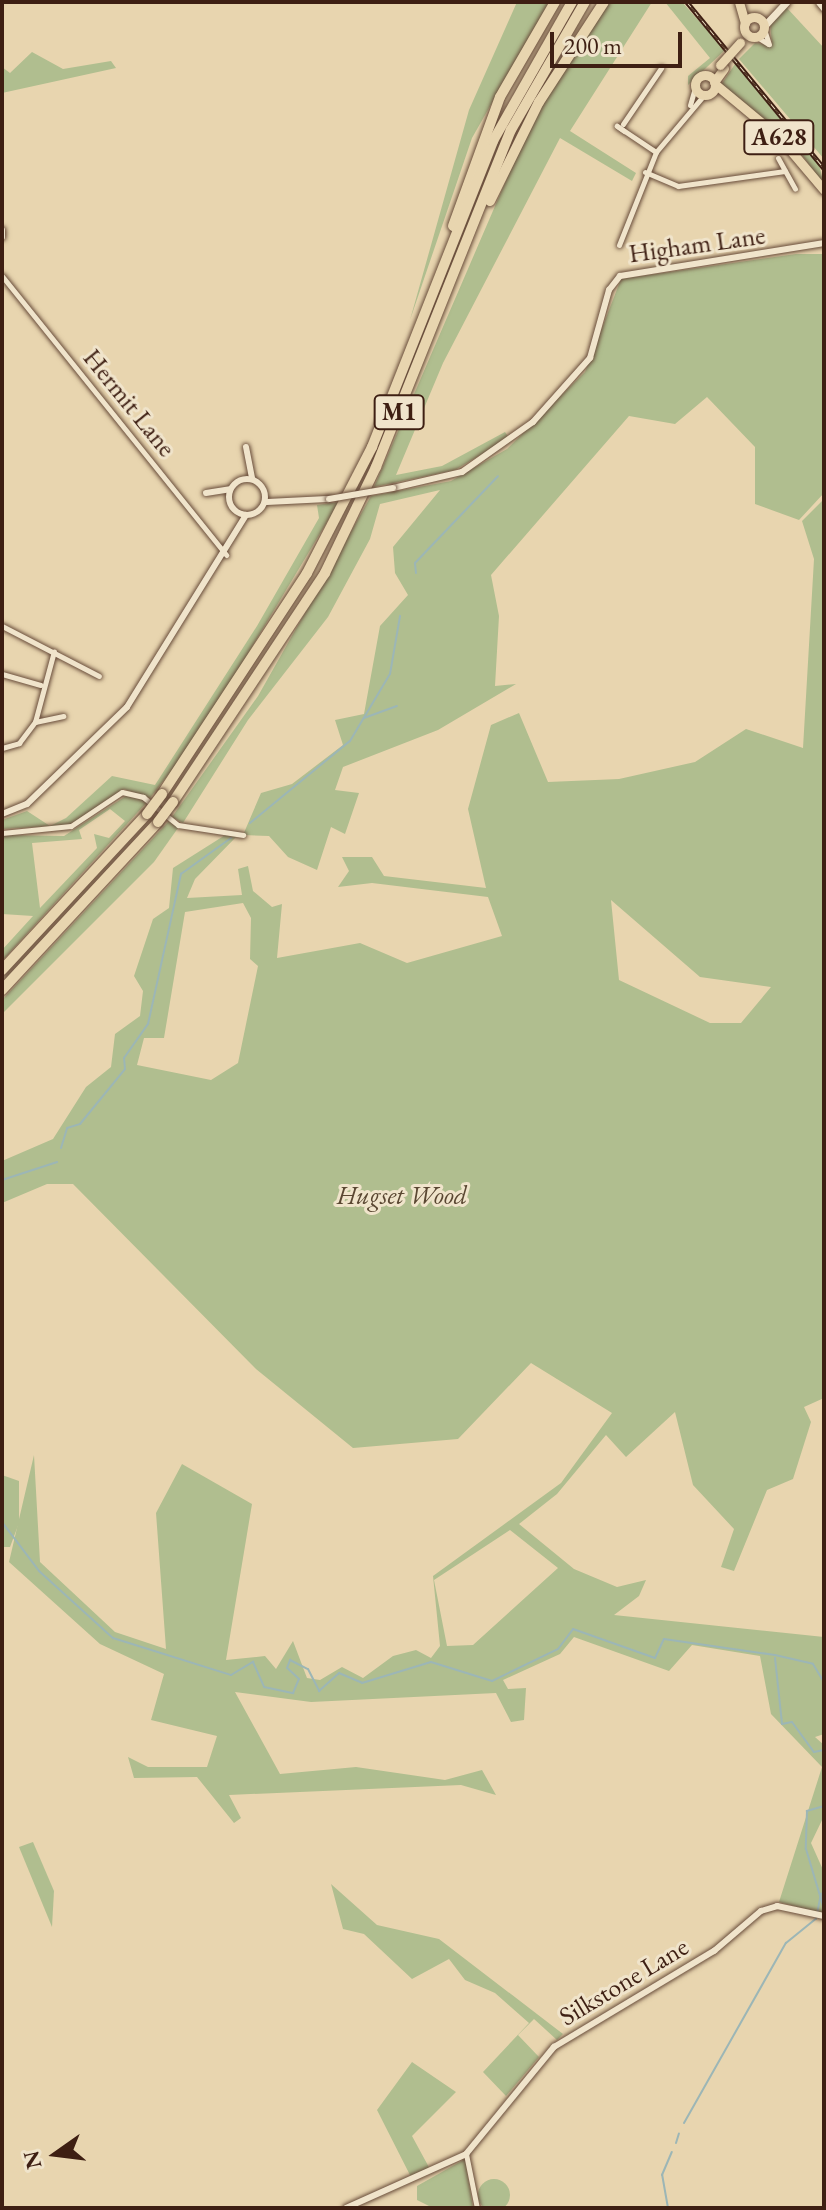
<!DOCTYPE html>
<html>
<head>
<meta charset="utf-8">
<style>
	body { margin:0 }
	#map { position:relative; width:826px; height:2210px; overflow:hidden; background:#e8d5af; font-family:"EB Garamond",serif }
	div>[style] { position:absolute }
	.green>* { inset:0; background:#b0be8f }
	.round { border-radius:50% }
	.stream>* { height:2px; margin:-1px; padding:0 1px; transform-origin:1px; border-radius:1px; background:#9cb6b6 }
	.roads { filter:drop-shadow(0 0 2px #684c3a) drop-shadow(0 0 2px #684c3a) }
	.minor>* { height:5px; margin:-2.5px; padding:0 2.5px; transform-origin:2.5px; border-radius:2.5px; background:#f0e4cb }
	.tertiary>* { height:6px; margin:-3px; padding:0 3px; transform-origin:3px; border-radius:3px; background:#f0e4cb }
	.tertiary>.ring { margin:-3px; padding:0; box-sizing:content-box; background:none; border:6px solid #f0e4cb; border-radius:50% }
	.secondary>* { height:7px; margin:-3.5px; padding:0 3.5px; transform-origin:3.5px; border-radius:3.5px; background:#f0e4cb }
	.trunk>* { height:9px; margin:-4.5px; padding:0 4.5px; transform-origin:4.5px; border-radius:4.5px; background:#e8d5af }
	.trunk>.ring { margin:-4.5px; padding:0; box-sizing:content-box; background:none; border:9px solid #e8d5af; border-radius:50% }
	.motorway>* { height:10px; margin:-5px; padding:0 5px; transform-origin:5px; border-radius:5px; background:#e8d5af }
	.rail>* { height:5px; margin-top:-2.5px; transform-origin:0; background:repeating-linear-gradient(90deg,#f0e4cb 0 6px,#3e1f13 0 12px); box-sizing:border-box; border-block:2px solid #3e1f13 }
	.bridges { filter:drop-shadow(0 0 2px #684c3a) drop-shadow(0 0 2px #684c3a) }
	.tertiary-bridge>* { height:6px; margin:-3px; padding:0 3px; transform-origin:3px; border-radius:3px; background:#f0e4cb }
	.trunk-bridge>* { height:9px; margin:-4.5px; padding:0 4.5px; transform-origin:4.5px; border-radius:4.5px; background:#e8d5af }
	.motorway-bridge>* { height:10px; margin:-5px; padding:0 5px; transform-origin:5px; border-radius:5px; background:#e8d5af }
	span { translate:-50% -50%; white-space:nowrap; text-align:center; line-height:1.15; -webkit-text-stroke:6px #f0e4cb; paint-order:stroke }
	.shield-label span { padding:2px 6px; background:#f0e4cb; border:2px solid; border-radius:6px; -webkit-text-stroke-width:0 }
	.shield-label { font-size:24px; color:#3e1f13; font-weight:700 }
	.street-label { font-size:26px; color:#3e1f13 }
	.park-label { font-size:26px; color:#5a4732; font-style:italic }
	.frame { position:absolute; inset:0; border:4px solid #3e1f13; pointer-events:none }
	.north { position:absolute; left:16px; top:2114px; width:80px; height:80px; -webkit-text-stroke:6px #f0e4cb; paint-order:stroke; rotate:256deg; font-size:22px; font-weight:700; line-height:32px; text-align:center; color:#3e1f13 }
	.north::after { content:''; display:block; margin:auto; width:28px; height:36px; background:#3e1f13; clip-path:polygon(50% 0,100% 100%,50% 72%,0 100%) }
	.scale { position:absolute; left:550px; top:32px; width:132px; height:36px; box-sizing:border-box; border:4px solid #3e1f13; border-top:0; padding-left:10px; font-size:24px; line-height:28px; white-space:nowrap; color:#3e1f13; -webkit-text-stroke:6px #f0e4cb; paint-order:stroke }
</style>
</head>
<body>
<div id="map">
	<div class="green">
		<div style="clip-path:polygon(517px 2px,549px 2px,472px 138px,410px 320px,469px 110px)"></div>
		<div style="clip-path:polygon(610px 2px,652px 2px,570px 131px,636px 173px,632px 181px,560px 138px,443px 363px,396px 475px,442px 466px,505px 432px,509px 438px,455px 470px,374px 487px,511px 169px,546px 97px)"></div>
		<div style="clip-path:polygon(665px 2px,682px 2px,725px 50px,688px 85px,688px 76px,710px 58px)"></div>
		<div style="clip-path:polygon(787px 8px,824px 48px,824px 159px,739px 59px,755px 43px,772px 45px,770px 21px)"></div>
		<div style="clip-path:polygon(32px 52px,63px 69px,111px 61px,116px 68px,2px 93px,2px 67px,10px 73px)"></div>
		<div style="clip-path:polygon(735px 64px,819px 164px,824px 185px,797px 148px,721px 85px)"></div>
		<div style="clip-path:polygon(796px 254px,824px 254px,824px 493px,799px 520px,755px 504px,755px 447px,707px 397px,675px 424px,629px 416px,491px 575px,499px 616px,495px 686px,516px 684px,438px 730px,343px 767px,335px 790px,359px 793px,345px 834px,331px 827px,317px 870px,288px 857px,269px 836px,243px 835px,261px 793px,292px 784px,343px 745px,335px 720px,364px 714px,380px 626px,408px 595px,395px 573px,393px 547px,440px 490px,380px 504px,370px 539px,328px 617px,248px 720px,183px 823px,172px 817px,258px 696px,371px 496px,451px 481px,507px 449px,585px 372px,621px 279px)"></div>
		<div style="clip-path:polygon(evenodd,824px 499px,824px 1398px,804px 1407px,811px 1422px,793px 1479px,767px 1490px,734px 1571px,721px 1567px,734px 1529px,693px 1485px,675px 1412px,626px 1457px,606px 1435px,557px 1494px,519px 1524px,574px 1569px,617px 1587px,646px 1580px,639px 1596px,614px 1615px,824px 1637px,824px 1734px,815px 1737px,824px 1745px,824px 1816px,811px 1843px,824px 1872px,824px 1914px,779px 1902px,822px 1767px,771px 1714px,760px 1656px,692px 1645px,669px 1671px,574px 1637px,560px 1654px,503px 1680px,508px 1689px,526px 1688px,524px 1720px,511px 1722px,496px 1693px,311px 1702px,235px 1692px,280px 1774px,356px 1767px,445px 1780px,482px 1770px,496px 1795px,461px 1785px,229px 1795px,241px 1818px,234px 1823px,197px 1777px,134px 1778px,128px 1757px,148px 1767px,207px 1767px,217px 1736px,151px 1720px,164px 1674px,100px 1644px,9px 1562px,34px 1455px,40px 1562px,115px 1632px,166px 1649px,156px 1513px,182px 1464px,252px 1504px,226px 1660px,265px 1656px,276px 1669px,293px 1641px,307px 1678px,320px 1680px,342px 1667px,363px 1678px,393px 1656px,416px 1650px,431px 1658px,440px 1646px,433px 1576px,561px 1483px,612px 1413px,531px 1363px,458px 1439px,353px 1448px,256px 1369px,73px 1184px,47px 1184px,2px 1203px,2px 1161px,53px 1139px,86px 1087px,111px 1067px,115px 1034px,140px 1016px,143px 991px,134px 976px,153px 919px,169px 908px,173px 868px,230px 832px,237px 836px,195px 879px,187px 898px,242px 895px,238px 869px,248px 866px,253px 891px,272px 907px,282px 904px,277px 958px,360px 943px,407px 963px,502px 936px,488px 897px,372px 883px,338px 887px,349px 871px,342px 857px,372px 857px,384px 876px,486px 888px,468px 809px,491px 725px,519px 713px,548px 782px,619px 779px,695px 762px,746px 729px,803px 748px,814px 559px,802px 521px,824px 499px,611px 900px,700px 977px,771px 987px,741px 1023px,710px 1023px,619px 980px,611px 900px,824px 499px,243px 903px,251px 918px,250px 959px,258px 966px,238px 1063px,211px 1080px,137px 1065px,144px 1038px,164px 1038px,185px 912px,243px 903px,824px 499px,510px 1530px,558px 1568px,473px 1645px,447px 1646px,434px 1580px,510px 1530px)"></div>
		<div style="clip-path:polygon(339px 502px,199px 735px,150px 798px,124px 789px,70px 825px,2px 829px,2px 820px,27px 811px,50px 826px,66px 818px,112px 776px,155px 785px,257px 626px,319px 518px,317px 505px)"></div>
		<div style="clip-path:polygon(evenodd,126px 796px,148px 801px,2px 961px,2px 950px,33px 916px,2px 914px,2px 835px,64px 836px,126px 796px,110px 809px,125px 821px,109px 838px,94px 834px,97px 848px,40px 908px,32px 843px,82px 839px,79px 830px,110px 809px)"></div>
		<div style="clip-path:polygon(169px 821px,178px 828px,154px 862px,2px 1014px,2px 1000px)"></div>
		<div style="clip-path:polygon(2px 1475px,19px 1481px,19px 1523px,10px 1547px,2px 1547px)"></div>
		<div style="clip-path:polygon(33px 1842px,54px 1891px,52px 1927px,19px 1847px)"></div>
		<div style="clip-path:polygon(331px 1884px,377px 1925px,439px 1939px,563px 2034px,557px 2040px,534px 2019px,518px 2035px,539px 2057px,506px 2096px,483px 2072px,529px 2023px,495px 1993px,465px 1980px,449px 1959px,412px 1979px,364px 1934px,343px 1929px)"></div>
		<div style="clip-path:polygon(412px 2062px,456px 2092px,412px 2136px,431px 2171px,412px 2179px,377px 2110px)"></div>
		<div style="clip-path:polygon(465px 2159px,473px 2208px,433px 2208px,417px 2200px,417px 2186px)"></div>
		<div class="round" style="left:478px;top:2179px;width:32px;height:32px"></div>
	</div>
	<div class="stream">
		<div style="left:416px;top:573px;width:10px;rotate:-96deg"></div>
		<div style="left:415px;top:563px;width:120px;rotate:-46.3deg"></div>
		<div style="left:364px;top:718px;width:35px;rotate:-20deg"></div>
		<div style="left:250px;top:823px;width:129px;rotate:-39.4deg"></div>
		<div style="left:350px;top:741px;width:78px;rotate:-59.2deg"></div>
		<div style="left:390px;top:674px;width:59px;rotate:-80.2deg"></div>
		<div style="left:61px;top:1148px;width:21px;rotate:-73deg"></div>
		<div style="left:67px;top:1128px;width:14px;rotate:-17deg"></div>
		<div style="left:80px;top:1124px;width:71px;rotate:-50.7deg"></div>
		<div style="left:125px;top:1069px;width:11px;rotate:-95deg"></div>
		<div style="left:124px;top:1058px;width:42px;rotate:-54.8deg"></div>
		<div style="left:148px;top:1024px;width:154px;rotate:-77.6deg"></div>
		<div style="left:181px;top:874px;width:62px;rotate:-35.8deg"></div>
		<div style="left:2px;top:1180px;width:58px;rotate:-18.1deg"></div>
		<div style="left:2px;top:1522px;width:61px;rotate:52.9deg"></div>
		<div style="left:39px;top:1571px;width:100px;rotate:42.2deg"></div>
		<div style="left:113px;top:1638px;width:124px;rotate:17.4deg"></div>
		<div style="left:231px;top:1675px;width:26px;rotate:-31deg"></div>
		<div style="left:253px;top:1662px;width:27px;rotate:66deg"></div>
		<div style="left:264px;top:1687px;width:30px;rotate:12deg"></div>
		<div style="left:293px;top:1693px;width:15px;rotate:-67deg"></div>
		<div style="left:299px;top:1679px;width:16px;rotate:-137deg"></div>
		<div style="left:287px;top:1668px;width:9px;rotate:-69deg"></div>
		<div style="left:290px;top:1660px;width:20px;rotate:27deg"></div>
		<div style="left:308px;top:1669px;width:25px;rotate:63deg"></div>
		<div style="left:319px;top:1691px;width:27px;rotate:-42deg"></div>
		<div style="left:339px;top:1673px;width:25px;rotate:23deg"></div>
		<div style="left:362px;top:1683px;width:72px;rotate:-16.9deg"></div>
		<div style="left:431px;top:1662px;width:64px;rotate:17.3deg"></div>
		<div style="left:492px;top:1681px;width:73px;rotate:-25.9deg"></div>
		<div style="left:558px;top:1649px;width:25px;rotate:-53deg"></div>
		<div style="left:573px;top:1629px;width:87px;rotate:19.5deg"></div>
		<div style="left:655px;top:1658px;width:21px;rotate:-65deg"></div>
		<div style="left:664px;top:1639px;width:112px;rotate:8.2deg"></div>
		<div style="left:775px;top:1655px;width:39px;rotate:13deg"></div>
		<div style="left:813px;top:1664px;width:21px;rotate:59deg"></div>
		<div style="left:775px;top:1658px;width:66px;rotate:83.9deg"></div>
		<div style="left:782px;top:1724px;width:10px;rotate:-11deg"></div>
		<div style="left:792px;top:1722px;width:37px;rotate:54deg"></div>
		<div style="left:814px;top:1752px;width:10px;rotate:-11deg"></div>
		<div style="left:824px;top:1755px;width:6px;rotate:90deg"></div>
		<div style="left:824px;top:1806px;width:18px;rotate:164deg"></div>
		<div style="left:807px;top:1811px;width:38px;rotate:92deg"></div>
		<div style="left:806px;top:1849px;width:63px;rotate:73.3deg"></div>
		<div style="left:684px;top:2123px;width:207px;rotate:-60.5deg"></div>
		<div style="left:786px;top:1943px;width:38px;rotate:-39deg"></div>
		<div style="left:816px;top:1919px;width:26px;rotate:-79deg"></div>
		<div style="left:676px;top:2143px;width:10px;rotate:-73deg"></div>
		<div style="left:668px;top:2208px;width:34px;rotate:-100deg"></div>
		<div style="left:662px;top:2175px;width:25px;rotate:-67deg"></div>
	</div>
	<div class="roads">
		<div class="minor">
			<div style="left:764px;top:29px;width:16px;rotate:72deg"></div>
			<div style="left:757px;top:37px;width:13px;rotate:32deg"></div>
			<div style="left:690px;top:105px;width:22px;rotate:-74deg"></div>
			<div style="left:623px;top:124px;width:68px;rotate:-55.8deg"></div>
			<div style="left:624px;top:131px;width:9px;rotate:-144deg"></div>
			<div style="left:617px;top:126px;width:47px;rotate:33.7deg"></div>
			<div style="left:778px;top:158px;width:35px;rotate:61deg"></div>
			<div style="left:645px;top:172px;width:36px;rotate:23deg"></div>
			<div style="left:678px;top:186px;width:108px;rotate:-8deg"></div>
			<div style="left:2px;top:229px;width:8px;rotate:90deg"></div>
			<div style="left:619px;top:245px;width:100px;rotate:-68.3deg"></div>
			<div style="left:656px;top:152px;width:75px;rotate:-49.9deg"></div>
			<div style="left:2px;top:276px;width:358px;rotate:51.2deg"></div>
			<div style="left:2px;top:626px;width:109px;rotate:27.3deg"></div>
			<div style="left:2px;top:674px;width:40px;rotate:16deg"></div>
			<div style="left:35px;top:722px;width:29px;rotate:-12deg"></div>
			<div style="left:2px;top:748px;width:18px;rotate:-16deg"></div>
			<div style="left:19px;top:743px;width:26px;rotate:-53deg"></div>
			<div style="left:35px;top:722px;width:73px;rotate:-75deg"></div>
			<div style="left:2px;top:833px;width:69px;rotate:-5.8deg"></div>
			<div style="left:71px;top:826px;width:61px;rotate:-33.7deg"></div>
			<div style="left:122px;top:792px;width:22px;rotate:13deg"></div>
			<div style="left:143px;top:797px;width:45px;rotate:38.7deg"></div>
			<div style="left:178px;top:825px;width:66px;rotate:8.7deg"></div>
			<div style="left:466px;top:2154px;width:55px;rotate:78.5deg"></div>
		</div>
		<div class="tertiary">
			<div style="left:246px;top:447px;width:32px;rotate:79deg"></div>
			<div class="ring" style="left:229px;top:479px;width:30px;height:30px"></div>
			<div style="left:393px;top:488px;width:71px;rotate:-13.1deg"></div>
			<div style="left:462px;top:472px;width:87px;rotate:-35.2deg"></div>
			<div style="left:533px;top:422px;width:86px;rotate:-48.3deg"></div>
			<div style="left:590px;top:358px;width:71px;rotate:-74.4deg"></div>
			<div style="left:609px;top:290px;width:18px;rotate:-52deg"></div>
			<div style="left:620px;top:276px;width:207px;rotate:-9.2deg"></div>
			<div style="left:206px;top:493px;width:24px;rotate:-9deg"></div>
			<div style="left:265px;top:502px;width:64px;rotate:-2.7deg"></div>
			<div style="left:2px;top:814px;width:27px;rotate:-22deg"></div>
			<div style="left:27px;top:804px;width:139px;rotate:-44.1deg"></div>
			<div style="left:127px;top:707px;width:226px;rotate:-58.2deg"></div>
			<div style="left:346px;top:2208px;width:132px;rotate:-24.2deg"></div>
			<div style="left:466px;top:2154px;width:139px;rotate:-50.6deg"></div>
			<div style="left:554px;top:2047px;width:187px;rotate:-31deg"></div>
			<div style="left:714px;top:1951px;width:62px;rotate:-40.4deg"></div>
			<div style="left:761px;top:1911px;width:17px;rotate:-17deg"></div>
			<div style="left:777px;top:1906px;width:48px;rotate:12deg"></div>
		</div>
		<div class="secondary">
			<div style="left:819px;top:2px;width:8px;rotate:50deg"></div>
			<div style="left:764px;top:26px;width:33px;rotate:-47deg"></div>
		</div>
		<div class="trunk">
			<div style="left:739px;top:2px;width:22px;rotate:74deg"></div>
			<div class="ring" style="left:744px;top:17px;width:11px;height:11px"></div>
			<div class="ring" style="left:695px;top:75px;width:11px;height:11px"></div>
			<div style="left:714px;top:82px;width:17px;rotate:-54deg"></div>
			<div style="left:715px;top:84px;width:85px;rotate:39.7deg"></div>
			<div style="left:780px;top:138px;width:68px;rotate:49.8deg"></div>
		</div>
		<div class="motorway">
			<div style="left:490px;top:201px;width:110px;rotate:-63.7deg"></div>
			<div style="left:539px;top:102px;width:119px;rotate:-57deg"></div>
			<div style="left:453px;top:226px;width:137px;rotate:-70deg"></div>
			<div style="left:500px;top:97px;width:110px;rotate:-59.9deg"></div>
			<div style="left:162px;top:794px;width:264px;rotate:-56.7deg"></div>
			<div style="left:307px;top:573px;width:142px;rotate:-62.7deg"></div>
			<div style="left:372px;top:447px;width:329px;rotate:-68.4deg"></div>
			<div style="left:493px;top:141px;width:160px;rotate:-60.4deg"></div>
			<div style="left:173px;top:802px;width:275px;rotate:-56.4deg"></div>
			<div style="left:325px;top:573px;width:118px;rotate:-64.3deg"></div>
			<div style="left:376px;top:467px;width:363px;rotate:-68.2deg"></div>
			<div style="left:511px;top:130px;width:148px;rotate:-60deg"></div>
			<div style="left:2px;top:970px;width:213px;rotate:-47.1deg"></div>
			<div style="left:2px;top:990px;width:229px;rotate:-47.1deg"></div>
		</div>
	</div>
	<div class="rail">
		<div style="left:687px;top:2px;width:215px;rotate:50.5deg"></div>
	</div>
	<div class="bridges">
		<div class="tertiary-bridge">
			<div style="left:329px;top:499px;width:65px;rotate:-9.8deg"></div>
		</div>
		<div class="trunk-bridge">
			<div style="left:720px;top:65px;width:30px;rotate:-48deg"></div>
		</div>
		<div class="motorway-bridge">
			<div style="left:147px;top:814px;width:25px;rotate:-53deg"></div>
			<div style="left:158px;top:822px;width:25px;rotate:-53deg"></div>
		</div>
	</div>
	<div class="shield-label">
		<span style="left:779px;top:137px">A628</span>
		<span style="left:399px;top:412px">M1</span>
	</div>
	<div class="street-label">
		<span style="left:697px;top:245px;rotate:-8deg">Higham Lane</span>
		<span style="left:129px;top:403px;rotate:51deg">Hermit Lane</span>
		<span style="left:624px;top:1982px;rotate:-31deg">Silkstone Lane</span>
	</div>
	<div class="park-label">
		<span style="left:402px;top:1196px">Hugset Wood</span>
	</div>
	<div class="frame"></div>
	<div class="north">N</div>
	<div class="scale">200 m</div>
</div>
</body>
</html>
